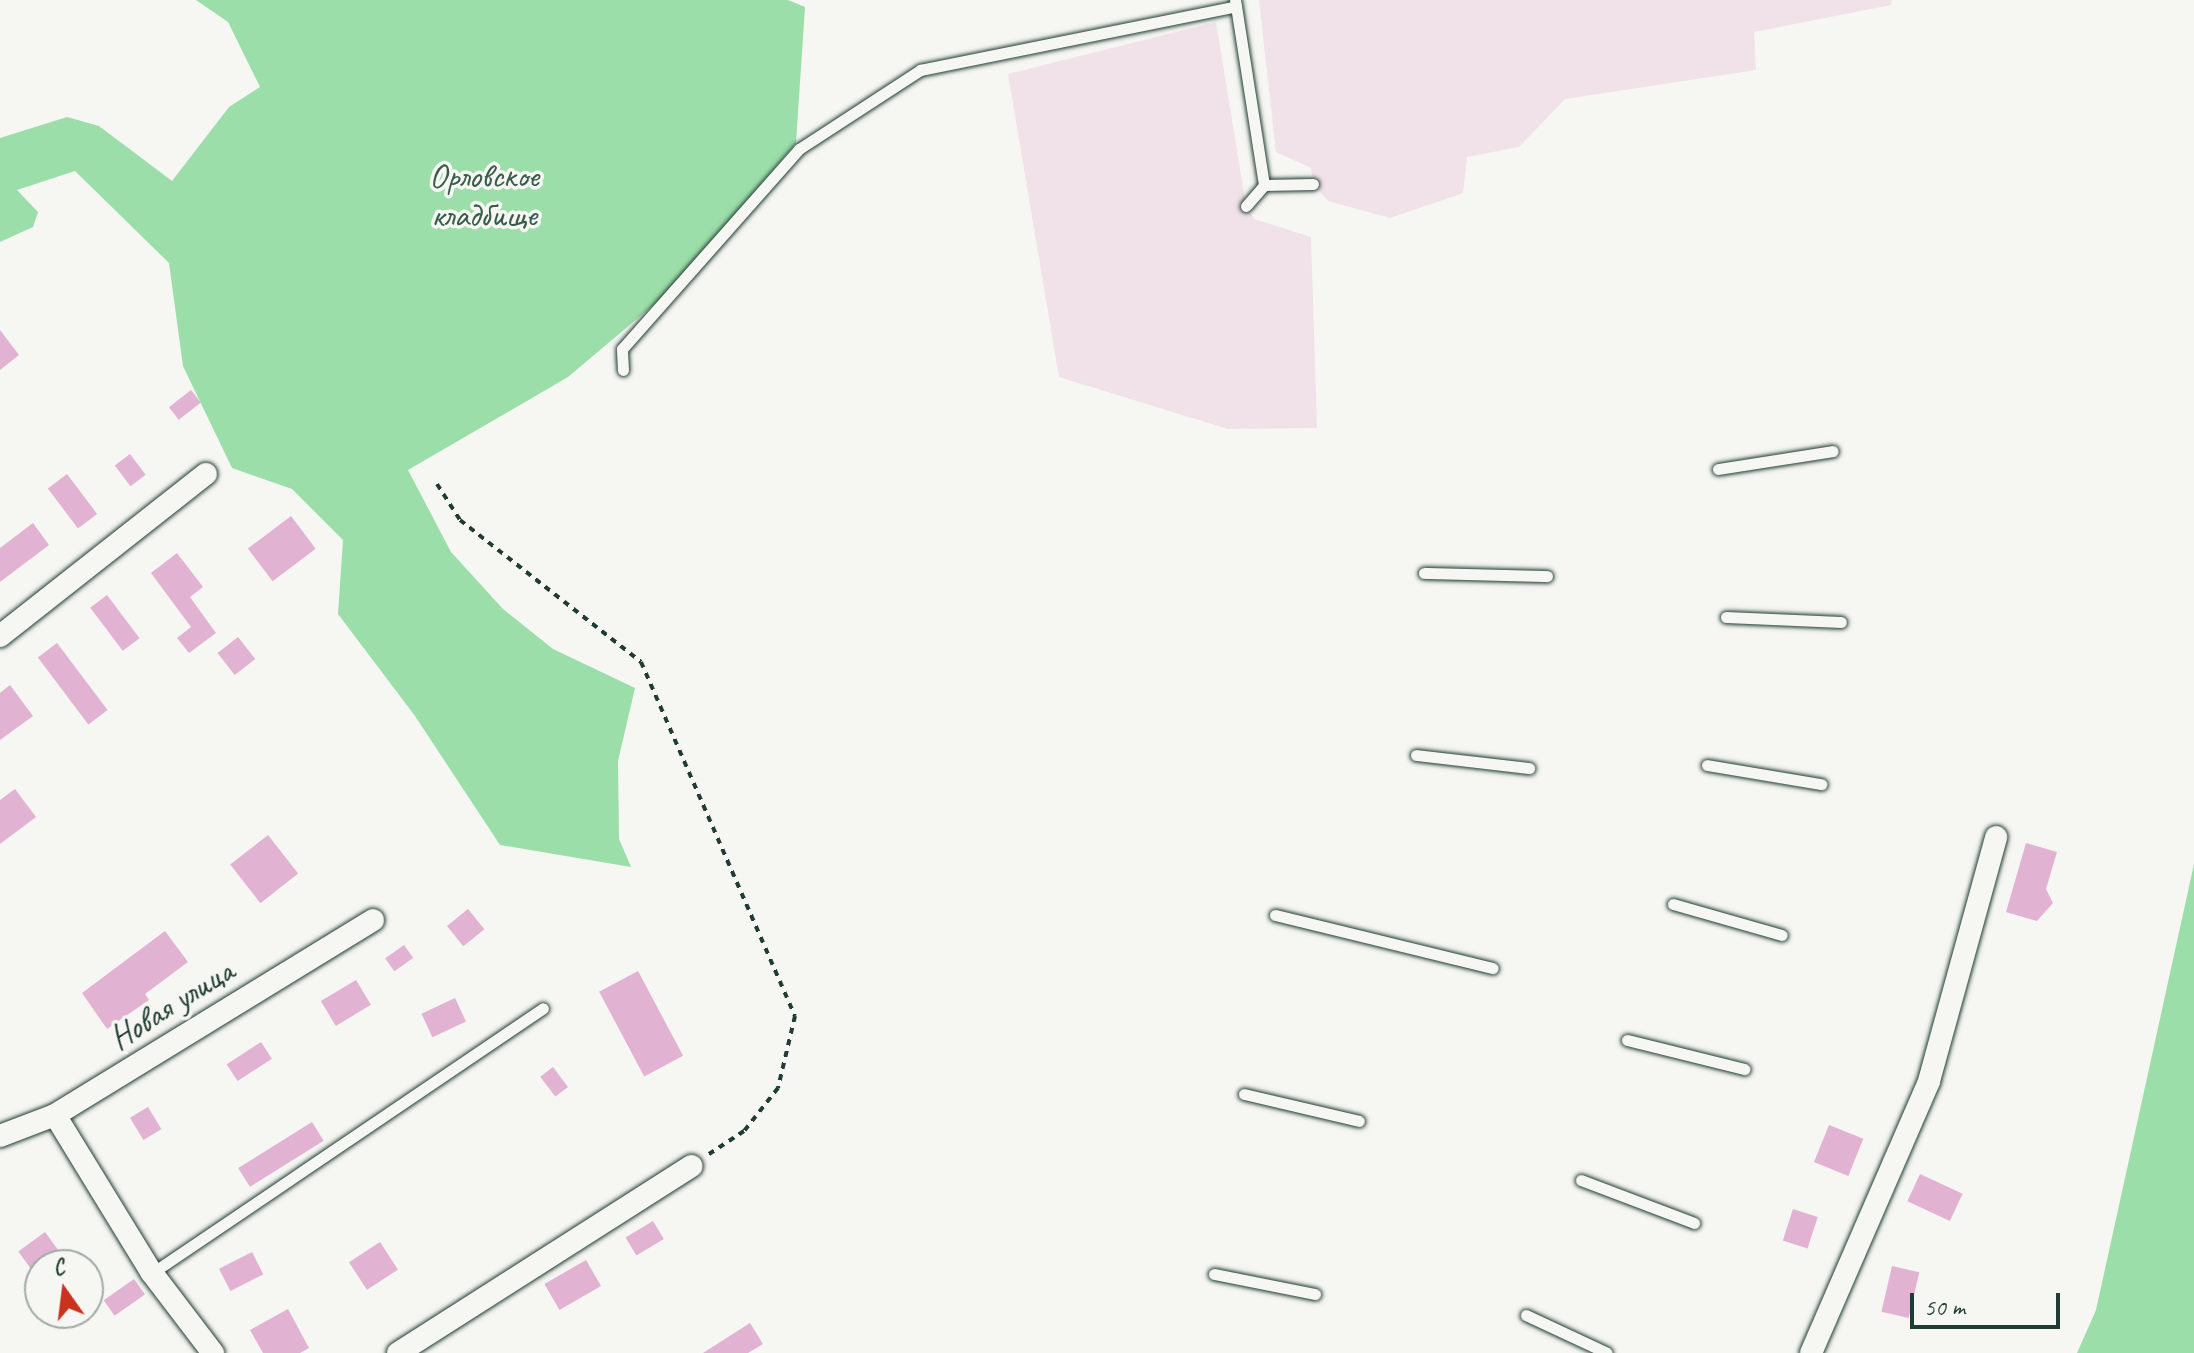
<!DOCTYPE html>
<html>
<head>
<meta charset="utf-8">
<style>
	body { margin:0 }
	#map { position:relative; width:2194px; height:1353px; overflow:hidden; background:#f6f6f2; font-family:Caveat,sans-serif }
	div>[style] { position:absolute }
	.built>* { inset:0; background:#f0e2e8 }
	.green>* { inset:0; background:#9cdea9 }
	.building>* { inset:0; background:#e1b2d2; transform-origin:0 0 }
	.path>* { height:4px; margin-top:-2px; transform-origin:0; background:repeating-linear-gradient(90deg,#1f3d34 0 6px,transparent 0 12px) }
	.roads { filter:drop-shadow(0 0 2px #1f3d34) drop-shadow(0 0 2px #1f3d34) }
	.service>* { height:11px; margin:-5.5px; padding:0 5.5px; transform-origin:5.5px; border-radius:5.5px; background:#f6f6f2 }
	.minor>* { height:22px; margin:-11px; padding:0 11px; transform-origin:11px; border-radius:11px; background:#f6f6f2 }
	span { translate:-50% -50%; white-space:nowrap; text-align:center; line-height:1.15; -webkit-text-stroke:7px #f6f6f2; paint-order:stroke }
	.park-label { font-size:34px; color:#385d4b }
	.street-label { font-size:34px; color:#1f3d34 }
	.north { position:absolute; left:24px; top:1249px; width:80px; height:80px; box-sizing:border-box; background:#f6f6f2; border:2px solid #a0aca6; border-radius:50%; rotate:346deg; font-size:22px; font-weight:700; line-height:32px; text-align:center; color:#1f3d34 }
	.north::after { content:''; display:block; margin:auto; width:28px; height:36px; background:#c8321e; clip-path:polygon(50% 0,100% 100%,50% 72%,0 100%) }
	.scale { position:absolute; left:1910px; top:1293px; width:150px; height:36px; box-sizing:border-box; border:4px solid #1f3d34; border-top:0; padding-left:10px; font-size:24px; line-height:28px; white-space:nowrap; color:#1f3d34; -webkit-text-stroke:6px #f6f6f2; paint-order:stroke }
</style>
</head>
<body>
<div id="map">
	<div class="built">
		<div style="clip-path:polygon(1259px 0,1892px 0,1891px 5px,1754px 32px,1756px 70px,1565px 99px,1519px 147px,1467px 157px,1463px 193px,1390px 218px,1328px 201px,1313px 184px,1311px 168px,1276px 152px)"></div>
		<div style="clip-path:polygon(1216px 22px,1246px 206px,1254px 219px,1311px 237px,1317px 428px,1228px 429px,1059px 377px,1008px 74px)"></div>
	</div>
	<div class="green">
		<div style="clip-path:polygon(196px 0,788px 0,805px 7px,796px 143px,670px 291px,568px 377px,408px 470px,451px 552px,503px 609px,553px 649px,635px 688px,618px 761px,619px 839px,631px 867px,500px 845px,415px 716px,338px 614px,343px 540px,292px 489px,232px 468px,183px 366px,169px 263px,75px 171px,17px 190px,38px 212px,33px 227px,0 242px,0 138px,67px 117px,99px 126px,172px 181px,229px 107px,260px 87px,228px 22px)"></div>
		<div style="clip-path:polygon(2194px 864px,2194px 1353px,2077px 1353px,2096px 1310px)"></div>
	</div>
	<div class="building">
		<div style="clip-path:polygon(0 330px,19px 355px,0 370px)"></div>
		<div style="left:191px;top:390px;width:16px;height:28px;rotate:52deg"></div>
		<div style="left:130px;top:454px;width:26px;height:19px;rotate:53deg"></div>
		<div style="left:67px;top:474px;width:50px;height:24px;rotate:53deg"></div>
		<div style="left:291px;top:516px;width:41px;height:54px;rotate:53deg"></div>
		<div style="clip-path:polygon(33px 523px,49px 545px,0 582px,0 548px)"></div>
		<div style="clip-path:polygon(177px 553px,203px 587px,190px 597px,216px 633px,189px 653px,177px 638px,191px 627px,151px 573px)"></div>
		<div style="left:107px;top:595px;width:54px;height:21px;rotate:53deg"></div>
		<div style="left:238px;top:637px;width:28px;height:26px;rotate:52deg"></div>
		<div style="left:57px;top:643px;width:84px;height:24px;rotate:53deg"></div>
		<div style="clip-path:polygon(10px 685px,33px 716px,0 740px,0 693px)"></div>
		<div style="clip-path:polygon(15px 789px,36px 817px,0 844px,0 800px)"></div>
		<div style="left:268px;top:835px;width:49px;height:48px;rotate:52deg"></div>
		<div style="clip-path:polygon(2026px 843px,2057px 852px,2046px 889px,2053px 903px,2037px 921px,2006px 912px)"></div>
		<div style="left:468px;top:909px;width:26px;height:27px;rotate:51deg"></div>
		<div style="clip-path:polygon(165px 931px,188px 962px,145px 994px,149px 1000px,107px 1029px,82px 993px)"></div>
		<div style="left:404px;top:945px;width:16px;height:23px;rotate:55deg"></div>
		<div style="left:638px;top:971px;width:96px;height:44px;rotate:62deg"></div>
		<div style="left:356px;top:980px;width:29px;height:41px;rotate:59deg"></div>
		<div style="left:455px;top:998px;width:26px;height:37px;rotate:65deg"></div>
		<div style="left:261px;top:1042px;width:20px;height:41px;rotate:57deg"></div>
		<div style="left:553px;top:1067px;width:25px;height:16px;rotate:53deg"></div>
		<div style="left:148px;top:1107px;width:26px;height:21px;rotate:59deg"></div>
		<div style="left:312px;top:1122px;width:22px;height:87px;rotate:58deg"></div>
		<div style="left:1829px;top:1125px;width:37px;height:40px;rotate:22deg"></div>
		<div style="left:1920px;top:1174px;width:47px;height:30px;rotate:25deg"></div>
		<div style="left:1793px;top:1209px;width:26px;height:33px;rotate:18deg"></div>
		<div style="left:653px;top:1221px;width:21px;height:32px;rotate:59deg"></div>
		<div style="left:45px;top:1232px;width:27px;height:33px;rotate:54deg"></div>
		<div style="left:380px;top:1242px;width:33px;height:37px;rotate:57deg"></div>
		<div style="left:252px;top:1252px;width:25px;height:37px;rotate:63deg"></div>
		<div style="left:586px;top:1260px;width:30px;height:48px;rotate:60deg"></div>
		<div style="left:1892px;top:1266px;width:28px;height:47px;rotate:13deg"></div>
		<div style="left:134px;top:1279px;width:19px;height:37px;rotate:55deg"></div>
		<div style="clip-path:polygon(288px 1309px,309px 1348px,300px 1353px,263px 1353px,250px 1330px)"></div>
		<div style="clip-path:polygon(750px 1323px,763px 1344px,748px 1353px,703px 1353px)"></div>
	</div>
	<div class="path">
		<div style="left:437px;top:484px;width:43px;rotate:57.4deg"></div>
		<div style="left:460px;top:520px;width:230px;rotate:38.1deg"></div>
		<div style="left:641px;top:662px;width:386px;rotate:66.5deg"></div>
		<div style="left:795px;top:1016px;width:74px;rotate:103.3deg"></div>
		<div style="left:778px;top:1088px;width:55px;rotate:128.3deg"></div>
		<div style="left:744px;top:1131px;width:45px;rotate:146.7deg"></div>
	</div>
	<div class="roads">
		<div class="service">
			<div style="left:1236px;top:6px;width:181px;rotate:81.1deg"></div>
			<div style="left:1246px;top:206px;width:28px;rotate:-49deg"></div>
			<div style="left:1264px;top:185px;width:49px;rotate:-1.2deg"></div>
			<div style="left:623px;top:370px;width:21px;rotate:-93deg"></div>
			<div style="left:622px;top:349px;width:267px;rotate:-48.5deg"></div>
			<div style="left:799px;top:149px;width:145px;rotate:-33.1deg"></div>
			<div style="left:920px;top:70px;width:322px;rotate:-11.4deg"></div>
			<div style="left:1236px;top:6px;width:6px;rotate:-99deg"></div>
			<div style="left:1718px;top:469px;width:116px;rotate:-8.9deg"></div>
			<div style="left:1424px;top:573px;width:123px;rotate:1.4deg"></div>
			<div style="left:1726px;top:617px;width:115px;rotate:2.5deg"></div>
			<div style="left:1416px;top:755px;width:114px;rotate:6.6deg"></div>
			<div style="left:1707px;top:765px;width:116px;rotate:9.5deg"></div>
			<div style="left:1673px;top:904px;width:113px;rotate:15.9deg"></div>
			<div style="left:1275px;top:915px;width:224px;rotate:13.7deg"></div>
			<div style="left:1627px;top:1040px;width:121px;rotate:13.9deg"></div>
			<div style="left:1244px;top:1094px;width:118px;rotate:13.2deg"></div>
			<div style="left:1581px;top:1180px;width:121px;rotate:20.8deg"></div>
			<div style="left:152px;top:1273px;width:472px;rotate:-34.1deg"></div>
			<div style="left:1214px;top:1274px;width:103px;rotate:11.2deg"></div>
			<div style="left:1526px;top:1315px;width:89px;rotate:25.1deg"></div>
		</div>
		<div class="minor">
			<div style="left:0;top:636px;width:262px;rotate:-38.2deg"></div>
			<div style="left:55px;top:1115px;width:185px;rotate:58.5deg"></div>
			<div style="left:152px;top:1273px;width:101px;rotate:52.7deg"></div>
			<div style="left:0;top:1136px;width:59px;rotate:-20.9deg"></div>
			<div style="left:55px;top:1115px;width:373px;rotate:-31.5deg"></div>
			<div style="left:398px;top:1353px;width:348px;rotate:-32.5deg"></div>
			<div style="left:1811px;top:1353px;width:296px;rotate:-66.5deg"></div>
			<div style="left:1929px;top:1081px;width:253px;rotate:-74.6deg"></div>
		</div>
	</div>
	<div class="park-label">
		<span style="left:484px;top:195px">Орловское<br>кладбище</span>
	</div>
	<div class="street-label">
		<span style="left:171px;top:1004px;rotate:-32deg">Новая улица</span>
	</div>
	<div class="north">С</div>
	<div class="scale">50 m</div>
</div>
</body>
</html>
